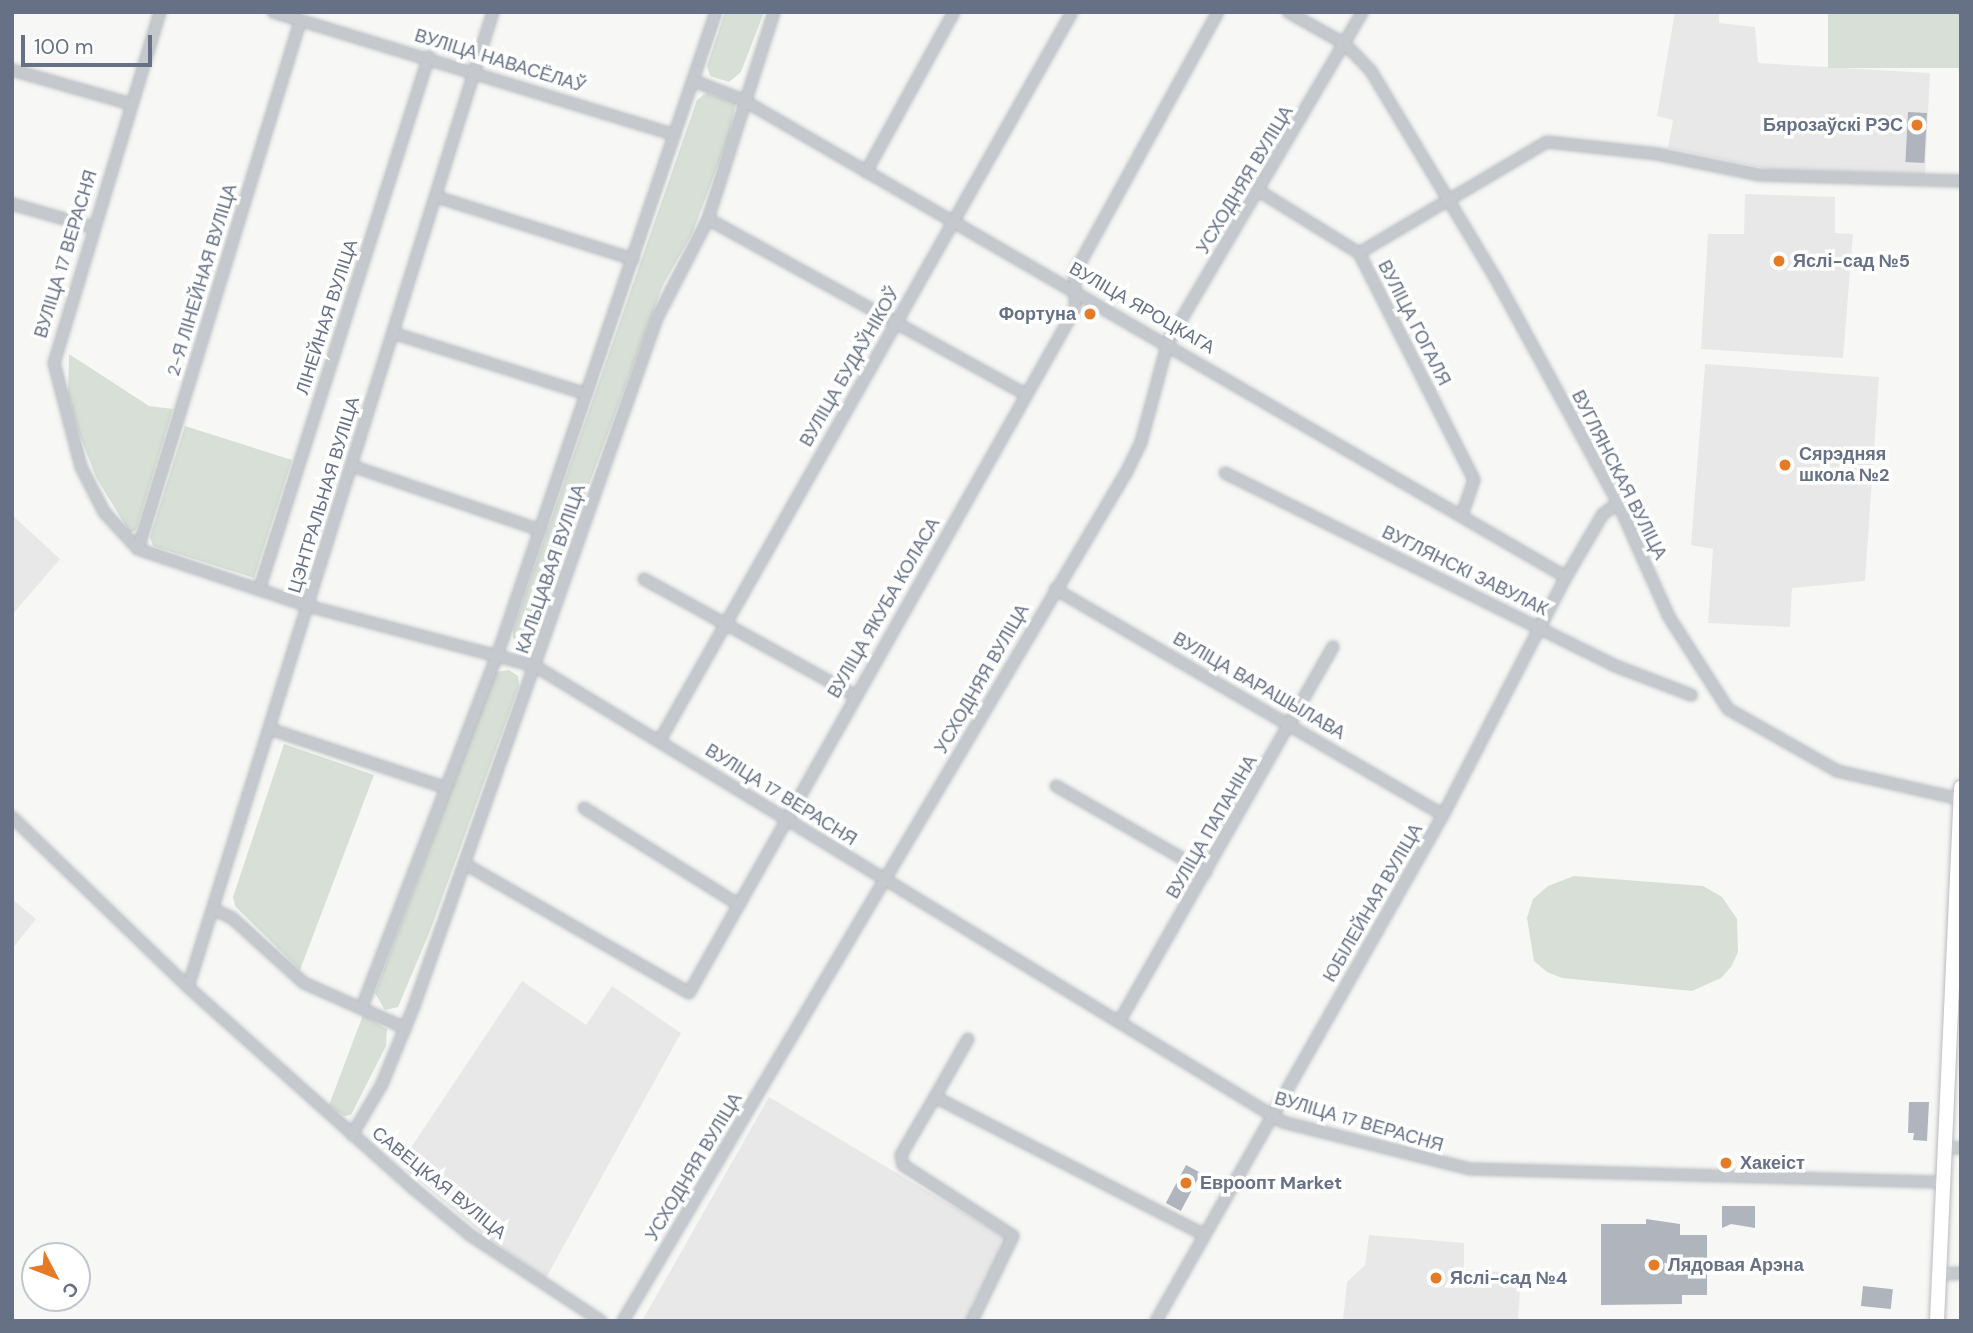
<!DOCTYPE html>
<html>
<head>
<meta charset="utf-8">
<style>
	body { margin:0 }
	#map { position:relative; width:1973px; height:1333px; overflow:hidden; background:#f7f8f5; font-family:"DM Sans",sans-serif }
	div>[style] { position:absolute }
	.built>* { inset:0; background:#e8e8e8 }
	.green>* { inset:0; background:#d7dfd6; transform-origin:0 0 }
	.building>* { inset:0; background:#b0b5bd; transform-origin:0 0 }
	.roads { filter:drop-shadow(0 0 2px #b8bbc0) drop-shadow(0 0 2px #b8bbc0) }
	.minor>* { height:10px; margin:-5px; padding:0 5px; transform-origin:5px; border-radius:5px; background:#c5c8cc }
	.major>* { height:14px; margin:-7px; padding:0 7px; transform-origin:7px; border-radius:7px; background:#fff }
	.dots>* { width:19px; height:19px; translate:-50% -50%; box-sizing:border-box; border:4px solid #fff; border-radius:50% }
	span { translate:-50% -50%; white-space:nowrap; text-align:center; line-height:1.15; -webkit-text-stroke:7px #fff; paint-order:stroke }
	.street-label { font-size:18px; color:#667186 }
	.poi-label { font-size:18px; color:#667186; font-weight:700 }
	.right { translate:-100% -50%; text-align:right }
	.left { translate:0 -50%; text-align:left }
	.frame { position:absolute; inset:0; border:14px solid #667186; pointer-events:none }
	.north { position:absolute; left:21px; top:1242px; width:70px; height:70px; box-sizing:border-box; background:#fff; border:2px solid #c2c6cf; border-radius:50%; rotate:132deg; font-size:19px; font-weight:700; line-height:28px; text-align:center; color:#667186 }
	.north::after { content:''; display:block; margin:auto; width:24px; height:32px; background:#e67b26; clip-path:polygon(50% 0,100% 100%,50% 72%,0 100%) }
	.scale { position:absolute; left:21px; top:35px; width:131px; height:32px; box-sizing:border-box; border:4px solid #667186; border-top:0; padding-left:9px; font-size:21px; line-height:24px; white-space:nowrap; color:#667186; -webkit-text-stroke:5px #fff; paint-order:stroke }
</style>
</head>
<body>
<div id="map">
	<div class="built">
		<div style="clip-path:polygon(1675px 12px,1719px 12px,1719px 23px,1755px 27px,1758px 63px,1930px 73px,1925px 174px,1769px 169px,1668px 148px,1673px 120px,1657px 116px)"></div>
		<div style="clip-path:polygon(1745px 194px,1835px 197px,1835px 233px,1853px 234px,1843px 358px,1701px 349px,1708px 234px,1744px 234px)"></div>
		<div style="clip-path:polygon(1705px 364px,1879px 377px,1865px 581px,1792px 588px,1790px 627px,1708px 623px,1713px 549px,1691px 545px)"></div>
		<div style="clip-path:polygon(12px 515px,60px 559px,12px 615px)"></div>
		<div style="clip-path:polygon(12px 899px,36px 919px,12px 949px)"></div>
		<div style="clip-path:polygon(522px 981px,586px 1025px,612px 986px,681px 1033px,546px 1278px,480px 1232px,406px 1170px,406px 1155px)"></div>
		<div style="clip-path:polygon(769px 1097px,1009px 1240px,971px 1306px,975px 1309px,969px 1321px,642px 1321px)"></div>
		<div style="clip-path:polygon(1369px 1235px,1464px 1243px,1464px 1270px,1521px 1273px,1518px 1321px,1343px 1321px,1347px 1282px,1365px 1265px)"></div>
	</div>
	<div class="green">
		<div style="clip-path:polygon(725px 12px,764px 12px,741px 72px,729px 82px,710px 76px,707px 66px)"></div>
		<div style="left:1828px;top:12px;width:133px;height:56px"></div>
		<div style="clip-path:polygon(706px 93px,736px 103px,728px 138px,692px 234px,663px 285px,528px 648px,513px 638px,513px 629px,697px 100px)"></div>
		<div style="clip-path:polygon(69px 354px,149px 406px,173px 409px,136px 530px,130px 533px,96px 477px,79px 433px,68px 394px)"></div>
		<div style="clip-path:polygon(185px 426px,292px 460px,254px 578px,153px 546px,150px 537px)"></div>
		<div style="clip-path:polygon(509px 670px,518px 676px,519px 686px,430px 931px,398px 1007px,385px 1010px,375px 993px,495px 672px)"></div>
		<div style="clip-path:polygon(284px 744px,374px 775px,300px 970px,235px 906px,233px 897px)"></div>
		<div style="clip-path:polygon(1574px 876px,1703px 886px,1722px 897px,1737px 919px,1738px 952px,1731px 967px,1721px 978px,1692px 991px,1562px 978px,1547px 972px,1534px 961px,1527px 918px,1533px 899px,1548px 886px)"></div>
		<div style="clip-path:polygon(363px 1015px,387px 1029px,386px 1046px,351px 1115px,344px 1116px,329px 1105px)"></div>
	</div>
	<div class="building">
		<div style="left:1908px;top:112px;width:19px;height:50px;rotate:3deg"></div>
		<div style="clip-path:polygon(1909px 1102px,1929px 1102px,1927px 1141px,1913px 1140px,1914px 1133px,1908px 1133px)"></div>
		<div style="left:1186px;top:1165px;width:17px;height:43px;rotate:28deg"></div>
		<div style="clip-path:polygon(1722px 1206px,1755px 1206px,1755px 1228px,1731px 1224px,1722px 1228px)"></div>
		<div style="clip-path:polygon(1646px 1219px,1680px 1224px,1680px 1235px,1707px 1235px,1707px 1295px,1682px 1295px,1682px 1304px,1601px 1305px,1601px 1224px,1646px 1224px)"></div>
		<div style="left:1863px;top:1286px;width:30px;height:20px;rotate:6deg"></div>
	</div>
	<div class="roads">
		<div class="minor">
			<div style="left:160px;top:12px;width:367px;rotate:106.8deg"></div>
			<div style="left:54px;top:363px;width:107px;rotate:75.4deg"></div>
			<div style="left:81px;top:467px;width:51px;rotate:62.9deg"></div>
			<div style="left:104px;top:512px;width:50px;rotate:47.4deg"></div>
			<div style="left:138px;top:549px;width:179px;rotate:18.5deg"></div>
			<div style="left:308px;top:606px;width:235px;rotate:14.8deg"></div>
			<div style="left:535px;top:666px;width:876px;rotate:31.37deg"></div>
			<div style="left:1283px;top:1122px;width:193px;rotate:14.1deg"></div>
			<div style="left:1470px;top:1169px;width:474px;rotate:1.6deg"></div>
			<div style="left:273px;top:12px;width:420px;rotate:17deg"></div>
			<div style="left:1288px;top:12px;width:65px;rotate:29.3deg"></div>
			<div style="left:1345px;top:44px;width:37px;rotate:46deg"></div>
			<div style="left:1371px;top:71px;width:240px;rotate:59deg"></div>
			<div style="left:1495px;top:277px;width:257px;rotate:61.4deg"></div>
			<div style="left:1618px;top:503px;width:125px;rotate:65.9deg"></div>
			<div style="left:1669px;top:617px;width:109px;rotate:57.3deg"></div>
			<div style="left:1728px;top:709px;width:125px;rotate:29.6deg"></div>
			<div style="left:1837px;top:771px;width:126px;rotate:12.8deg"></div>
			<div style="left:12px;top:70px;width:124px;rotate:15.9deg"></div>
			<div style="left:694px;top:81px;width:53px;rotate:21.2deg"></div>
			<div style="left:743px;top:100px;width:951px;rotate:30.1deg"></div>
			<div style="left:866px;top:172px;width:183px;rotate:-61.2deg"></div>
			<div style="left:1259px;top:191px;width:118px;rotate:31.8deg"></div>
			<div style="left:1359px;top:253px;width:254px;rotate:63.1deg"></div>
			<div style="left:1474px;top:480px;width:37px;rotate:109deg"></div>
			<div style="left:437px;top:197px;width:206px;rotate:17.6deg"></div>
			<div style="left:12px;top:204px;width:83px;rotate:16deg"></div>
			<div style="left:708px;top:219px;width:364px;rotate:28.9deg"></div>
			<div style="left:1359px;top:253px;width:218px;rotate:-30.6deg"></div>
			<div style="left:1547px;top:142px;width:111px;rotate:6.2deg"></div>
			<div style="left:1657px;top:154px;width:104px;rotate:11.6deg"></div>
			<div style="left:1759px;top:175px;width:202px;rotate:1.7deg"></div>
			<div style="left:393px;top:333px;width:203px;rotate:17.5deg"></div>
			<div style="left:352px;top:466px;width:199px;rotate:18.8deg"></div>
			<div style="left:1225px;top:473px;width:433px;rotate:26.3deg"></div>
			<div style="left:1613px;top:665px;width:84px;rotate:21deg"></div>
			<div style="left:138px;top:549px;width:551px;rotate:-72.91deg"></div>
			<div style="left:644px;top:579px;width:240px;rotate:28.9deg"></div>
			<div style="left:1055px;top:589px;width:449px;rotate:30.2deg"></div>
			<div style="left:259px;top:590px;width:560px;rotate:-72.34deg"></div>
			<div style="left:270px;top:729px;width:186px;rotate:18.5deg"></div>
			<div style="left:660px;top:740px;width:836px;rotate:-60.49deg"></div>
			<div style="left:1056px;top:786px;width:173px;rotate:29.8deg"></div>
			<div style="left:584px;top:808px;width:183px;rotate:32deg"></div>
			<div style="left:12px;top:817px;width:245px;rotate:44deg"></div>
			<div style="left:188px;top:987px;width:302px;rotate:41.8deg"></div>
			<div style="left:413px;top:1188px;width:74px;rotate:39.5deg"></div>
			<div style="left:470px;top:1235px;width:157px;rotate:33.3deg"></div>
			<div style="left:465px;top:864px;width:258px;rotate:29.9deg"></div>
			<div style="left:689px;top:993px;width:785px;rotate:-60.56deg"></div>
			<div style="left:1075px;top:309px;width:37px;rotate:-90deg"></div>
			<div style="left:1075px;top:272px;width:297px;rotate:-61.2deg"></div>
			<div style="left:215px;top:910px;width:19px;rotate:25deg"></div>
			<div style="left:232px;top:918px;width:97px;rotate:42.1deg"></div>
			<div style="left:304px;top:983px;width:111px;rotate:24deg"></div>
			<div style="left:188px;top:987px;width:1022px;rotate:-72.63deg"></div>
			<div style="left:362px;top:1007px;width:376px;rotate:-69deg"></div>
			<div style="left:497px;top:656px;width:680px;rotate:-71.22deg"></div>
			<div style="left:1119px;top:1022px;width:432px;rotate:-60.3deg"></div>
			<div style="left:968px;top:1039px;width:67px;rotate:119.6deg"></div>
			<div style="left:935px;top:1097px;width:303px;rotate:27.1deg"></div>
			<div style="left:935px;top:1097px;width:67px;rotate:120.4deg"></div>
			<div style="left:901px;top:1155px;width:10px;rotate:79deg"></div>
			<div style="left:903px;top:1165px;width:131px;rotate:32.8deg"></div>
			<div style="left:1013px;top:1236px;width:94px;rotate:115.8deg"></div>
			<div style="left:352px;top:1135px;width:59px;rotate:-59.5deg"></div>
			<div style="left:382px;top:1084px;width:84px;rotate:-67.7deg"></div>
			<div style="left:414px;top:1006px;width:730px;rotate:-70.55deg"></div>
			<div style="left:657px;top:318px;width:111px;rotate:-62.7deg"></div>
			<div style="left:708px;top:219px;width:217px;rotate:-72.3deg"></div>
			<div style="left:1954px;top:1148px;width:7px"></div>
			<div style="left:1948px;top:1274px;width:13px;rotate:-4deg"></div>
			<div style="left:623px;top:1321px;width:986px;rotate:-59.33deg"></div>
			<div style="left:1126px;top:473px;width:34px;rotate:-64deg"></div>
			<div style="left:1141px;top:442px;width:104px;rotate:-74.9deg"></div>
			<div style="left:1168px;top:342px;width:383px;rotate:-59.5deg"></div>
			<div style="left:1156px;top:1321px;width:582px;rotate:-60.44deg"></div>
			<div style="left:1443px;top:815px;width:268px;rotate:-62.7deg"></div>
			<div style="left:1566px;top:577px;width:73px;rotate:-59.6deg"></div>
			<div style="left:1603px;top:514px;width:19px;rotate:-36deg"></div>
		</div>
		<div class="major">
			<div style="left:1937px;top:1321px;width:534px;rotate:-87.42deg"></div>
		</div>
	</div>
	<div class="dots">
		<div style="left:1917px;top:125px;background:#e67b26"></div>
		<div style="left:1779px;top:261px;background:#e67b26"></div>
		<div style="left:1090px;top:314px;background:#e67b26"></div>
		<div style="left:1785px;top:465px;background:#e67b26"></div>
		<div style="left:1726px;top:1163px;background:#e67b26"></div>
		<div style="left:1186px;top:1183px;background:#e67b26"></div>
		<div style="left:1654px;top:1265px;background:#e67b26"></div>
		<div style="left:1436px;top:1278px;background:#e67b26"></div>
	</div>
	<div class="street-label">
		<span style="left:500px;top:61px;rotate:17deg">ВУЛІЦА НАВАСЁЛАЎ</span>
		<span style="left:1245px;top:180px;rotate:-59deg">УСХОДНЯЯ ВУЛІЦА</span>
		<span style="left:66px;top:254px;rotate:-73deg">ВУЛІЦА 17 ВЕРАСНЯ</span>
		<span style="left:202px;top:280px;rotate:-73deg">2-Я ЛІНЕЙНАЯ ВУЛІЦА</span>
		<span style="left:1142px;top:308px;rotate:30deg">ВУЛІЦА ЯРОЦКАГА</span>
		<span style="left:327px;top:317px;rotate:-72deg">ЛІНЕЙНАЯ ВУЛІЦА</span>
		<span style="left:1414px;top:323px;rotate:63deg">ВУЛІЦА ГОГАЛЯ</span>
		<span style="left:850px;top:367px;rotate:-60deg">ВУЛІЦА БУДАЎНІКОЎ</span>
		<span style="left:1619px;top:475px;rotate:63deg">ВУГЛЯНСКАЯ ВУЛІЦА</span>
		<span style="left:324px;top:495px;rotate:-73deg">ЦЭНТРАЛЬНАЯ ВУЛІЦА</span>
		<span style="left:551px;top:569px;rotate:-71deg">КАЛЬЦАВАЯ ВУЛІЦА</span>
		<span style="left:1465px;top:571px;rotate:26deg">ВУГЛЯНСКІ ЗАВУЛАК</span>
		<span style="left:884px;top:608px;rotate:-60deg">ВУЛІЦА ЯКУБА КОЛАСА</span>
		<span style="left:982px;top:679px;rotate:-60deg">УСХОДНЯЯ ВУЛІЦА</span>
		<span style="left:1259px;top:686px;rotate:30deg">ВУЛІЦА ВАРАШЫЛАВА</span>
		<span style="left:781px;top:795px;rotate:32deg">ВУЛІЦА 17 ВЕРАСНЯ</span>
		<span style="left:1212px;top:827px;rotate:-60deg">ВУЛІЦА ПАПАНІНА</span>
		<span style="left:1373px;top:903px;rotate:-60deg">ЮБІЛЕЙНАЯ ВУЛІЦА</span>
		<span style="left:1359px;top:1122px;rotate:16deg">ВУЛІЦА 17 ВЕРАСНЯ</span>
		<span style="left:694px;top:1167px;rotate:-59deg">УСХОДНЯЯ ВУЛІЦА</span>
		<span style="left:439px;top:1183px;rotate:39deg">САВЕЦКАЯ ВУЛІЦА</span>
	</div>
	<div class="poi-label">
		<span class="right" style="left:1903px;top:125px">Бярозаўскі РЭС</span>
		<span class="left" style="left:1793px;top:261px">Яслі-сад №5</span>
		<span class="right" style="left:1076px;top:314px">Фортуна</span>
		<span class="left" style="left:1799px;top:465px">Сярэдняя<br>школа №2</span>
		<span class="left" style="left:1740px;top:1163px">Хакеіст</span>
		<span class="left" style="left:1200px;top:1183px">Евроопт Market</span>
		<span class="left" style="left:1668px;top:1265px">Лядовая Арэна</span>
		<span class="left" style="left:1450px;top:1278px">Яслі-сад №4</span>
	</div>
	<div class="frame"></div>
	<div class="north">С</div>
	<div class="scale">100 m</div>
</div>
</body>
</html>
